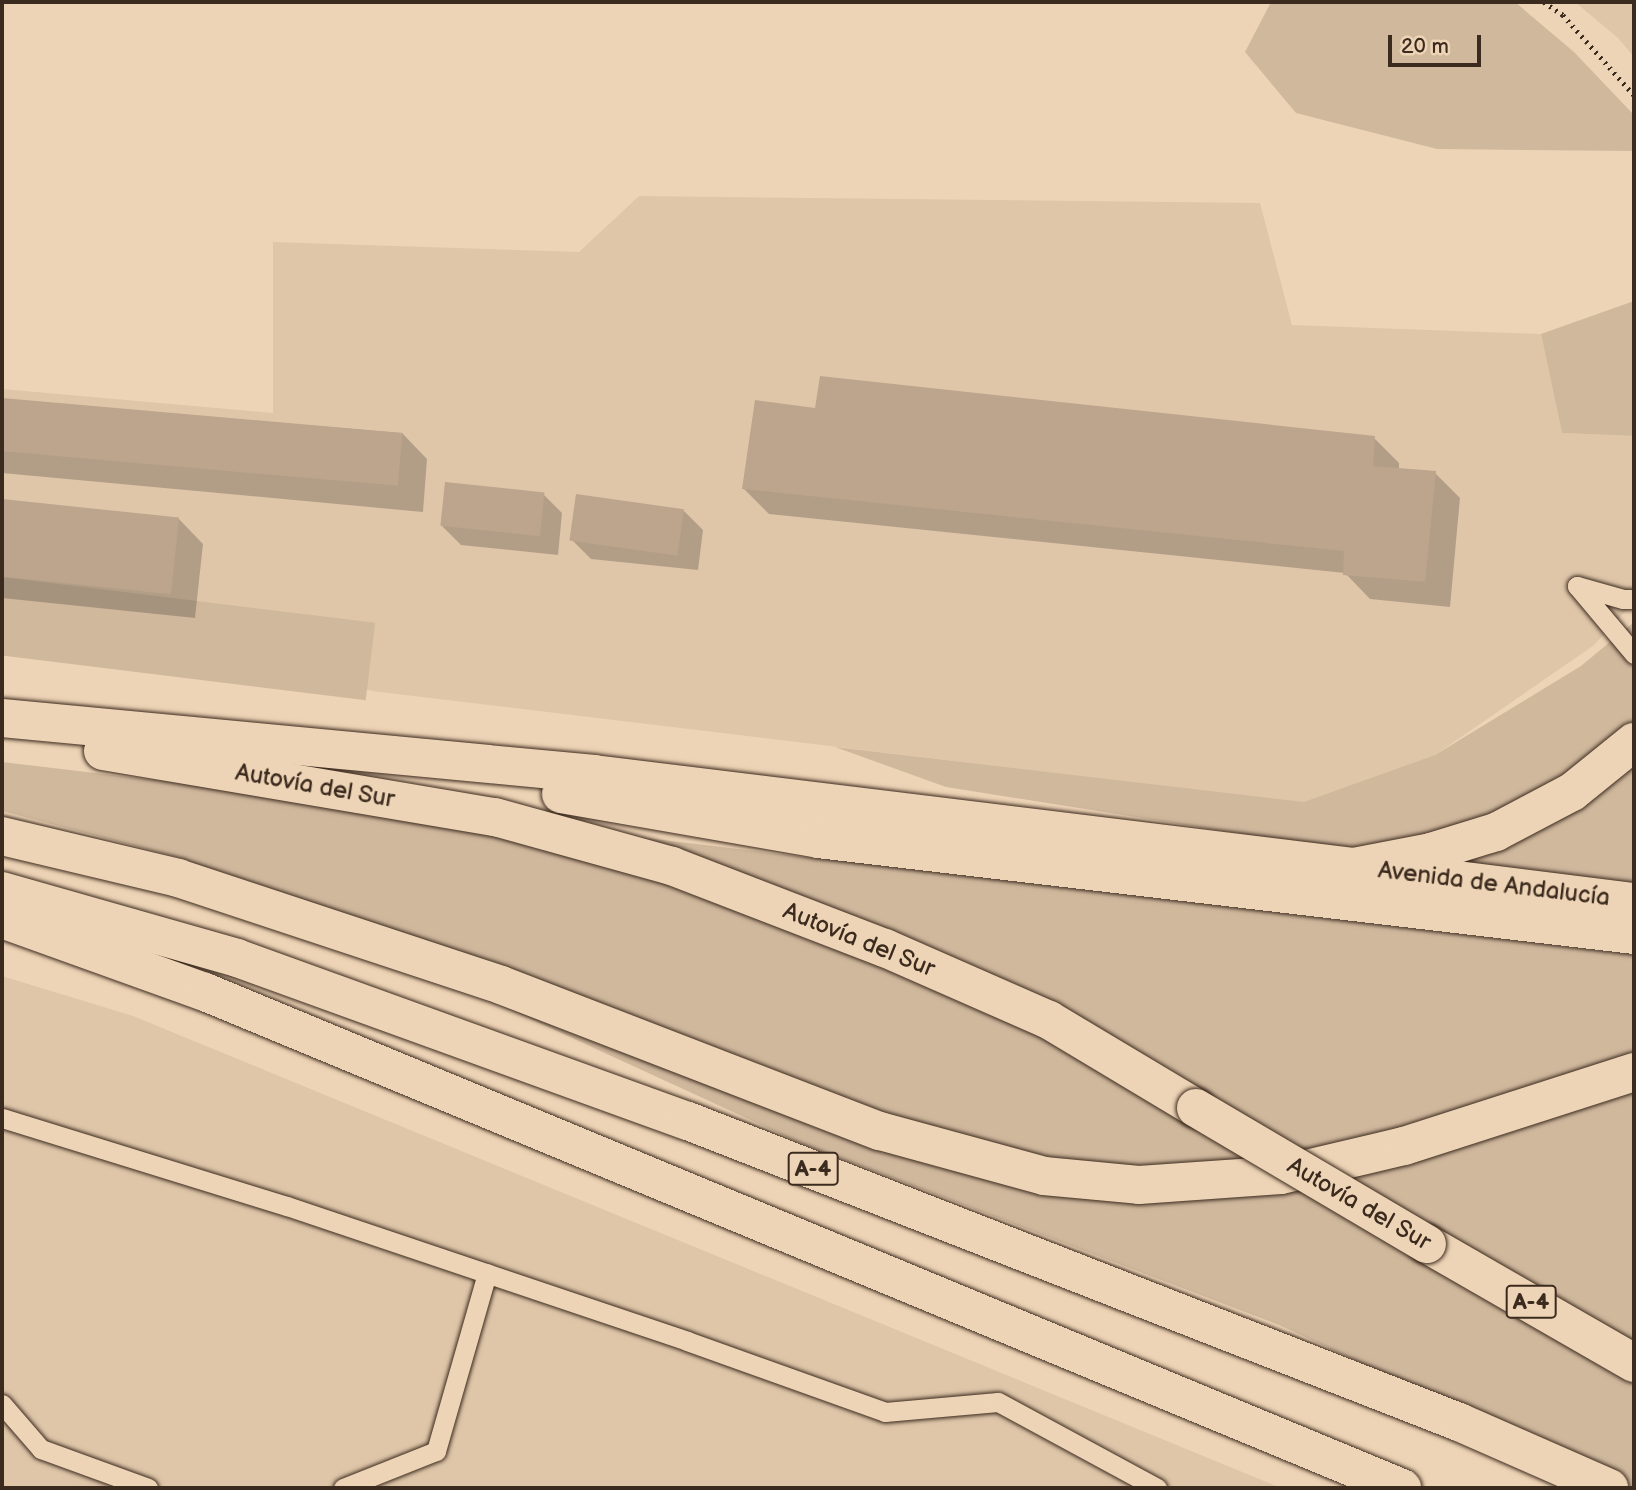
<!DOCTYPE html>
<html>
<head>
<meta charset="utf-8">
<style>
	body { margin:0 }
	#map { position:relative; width:1636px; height:1490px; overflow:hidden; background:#eed4b6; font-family:"Balsamiq Sans",sans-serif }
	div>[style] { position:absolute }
	.built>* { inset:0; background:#dfc6a9 }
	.green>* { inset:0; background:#d0b89d; transform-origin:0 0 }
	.shadow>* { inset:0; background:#0003 }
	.building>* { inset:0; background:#bca58c; transform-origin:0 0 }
	.path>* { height:4.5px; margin-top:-2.25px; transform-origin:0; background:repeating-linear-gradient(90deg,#3b2a1e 0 2px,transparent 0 7px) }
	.roads { filter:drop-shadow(0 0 2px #3b2a1e) drop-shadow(0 0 2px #3b2a1e) }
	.lane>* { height:19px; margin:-9.5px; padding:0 9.5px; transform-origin:9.5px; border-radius:9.5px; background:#eed4b6 }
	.street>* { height:37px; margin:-18.5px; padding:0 18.5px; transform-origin:18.5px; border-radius:18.5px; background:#eed4b6 }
	.highway>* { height:38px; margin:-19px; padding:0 19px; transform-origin:19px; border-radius:19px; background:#eed4b6 }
	.bridges { filter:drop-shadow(0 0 2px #3b2a1e) drop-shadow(0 0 2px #3b2a1e) }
	.highway-bridge>* { height:38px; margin:-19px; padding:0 19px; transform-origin:19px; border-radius:19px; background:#eed4b6 }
	span { translate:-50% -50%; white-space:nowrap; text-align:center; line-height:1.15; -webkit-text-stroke:6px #eed4b6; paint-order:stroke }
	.shield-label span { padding:2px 5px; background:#eed4b6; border:2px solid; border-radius:5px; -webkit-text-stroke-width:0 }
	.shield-label { font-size:23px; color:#3b2a1e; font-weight:700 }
	.street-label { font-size:24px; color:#3b2a1e }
	.frame { position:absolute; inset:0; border:4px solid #3b2a1e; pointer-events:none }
	.scale { position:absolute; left:1388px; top:35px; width:93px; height:32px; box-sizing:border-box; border:4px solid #3b2a1e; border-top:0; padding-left:9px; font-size:21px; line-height:24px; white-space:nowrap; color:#3b2a1e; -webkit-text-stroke:5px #eed4b6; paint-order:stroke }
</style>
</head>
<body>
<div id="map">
	<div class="built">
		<div style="clip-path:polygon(1575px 2px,1634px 2px,1634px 57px,1618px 38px)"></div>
		<div style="clip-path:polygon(639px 196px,1260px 203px,1292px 325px,1541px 334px,1562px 433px,1634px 436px,1634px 602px,1593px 646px,1435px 755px,1304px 803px,372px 691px,2px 581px,2px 389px,273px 413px,273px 242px,579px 252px)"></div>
		<div style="clip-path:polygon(2px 976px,133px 1016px,1281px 1488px,2px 1488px)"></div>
	</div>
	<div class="green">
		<div style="clip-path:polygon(1271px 2px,1515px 2px,1574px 52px,1634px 115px,1634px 151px,1437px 149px,1296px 113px,1245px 52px)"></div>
		<div style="clip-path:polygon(1634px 301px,1634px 436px,1562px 433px,1541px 334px)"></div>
		<div style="left:2px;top:577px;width:376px;height:78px;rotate:7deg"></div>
		<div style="clip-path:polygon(1634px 622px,1634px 889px,1286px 841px,946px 787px,835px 747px,1304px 802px,1435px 755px,1581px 666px)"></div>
		<div style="clip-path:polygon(2px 762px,1634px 955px,1634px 1488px,1279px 1325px,796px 1141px,181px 858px,2px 811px)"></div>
	</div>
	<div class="shadow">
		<div style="clip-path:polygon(2px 400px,402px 433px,427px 459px,423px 512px,2px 473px)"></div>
		<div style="clip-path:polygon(817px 410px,1374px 438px,1399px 463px,1399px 470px,1435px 473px,1460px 498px,1450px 607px,1370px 599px,1345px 573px,769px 514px,744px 489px)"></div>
		<div style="clip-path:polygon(543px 494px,562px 513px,558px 555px,461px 545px,442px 526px)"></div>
		<div style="clip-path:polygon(2px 500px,178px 518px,203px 544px,195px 618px,2px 598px)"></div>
		<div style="clip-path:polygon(684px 511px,703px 530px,698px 570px,591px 559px,572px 540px)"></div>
	</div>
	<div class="building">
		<div style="clip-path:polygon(820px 376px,1375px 436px,1373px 466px,1436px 471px,1425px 582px,1343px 575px,1344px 551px,742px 489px,755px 400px,815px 408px)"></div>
		<div style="left:2px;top:398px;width:402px;height:53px;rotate:5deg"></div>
		<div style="left:445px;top:482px;width:100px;height:44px;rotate:6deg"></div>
		<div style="left:576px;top:494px;width:109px;height:47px;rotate:8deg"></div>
		<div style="left:2px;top:499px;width:178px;height:77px;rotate:6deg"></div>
	</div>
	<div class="path">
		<div style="left:1544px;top:2px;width:23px;rotate:34deg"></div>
		<div style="left:1563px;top:15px;width:107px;rotate:48.4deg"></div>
	</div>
	<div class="roads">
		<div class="lane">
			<div style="left:1634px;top:599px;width:11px;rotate:180deg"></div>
			<div style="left:1623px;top:599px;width:48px;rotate:-164.2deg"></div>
			<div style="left:1577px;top:586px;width:89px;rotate:50deg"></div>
			<div style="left:2px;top:1118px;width:298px;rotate:17.2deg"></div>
			<div style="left:287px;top:1206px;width:422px;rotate:18.6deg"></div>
			<div style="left:687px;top:1341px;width:210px;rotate:19.7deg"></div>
			<div style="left:885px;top:1412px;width:113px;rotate:-5.1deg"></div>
			<div style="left:998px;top:1402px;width:181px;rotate:28.4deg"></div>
			<div style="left:2px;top:1404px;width:60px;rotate:49.1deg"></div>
			<div style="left:41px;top:1449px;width:114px;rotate:20deg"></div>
			<div style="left:343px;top:1488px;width:100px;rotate:-21.7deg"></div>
			<div style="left:436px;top:1451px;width:185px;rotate:-74deg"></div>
		</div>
		<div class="street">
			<div style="left:1368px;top:868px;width:268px;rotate:7.1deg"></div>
		</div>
		<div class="highway">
			<div style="left:2px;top:718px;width:595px;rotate:5.4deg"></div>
			<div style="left:594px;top:774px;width:766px;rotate:6.98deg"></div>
			<div style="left:1354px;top:867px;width:78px;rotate:-11deg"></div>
			<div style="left:1431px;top:852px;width:68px;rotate:-17.1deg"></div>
			<div style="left:1496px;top:832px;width:86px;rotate:-27.8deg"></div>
			<div style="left:1572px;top:792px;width:80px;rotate:-38.9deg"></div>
			<div style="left:103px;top:751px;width:398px;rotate:9.6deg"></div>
			<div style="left:495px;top:817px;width:184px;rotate:15.5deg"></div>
			<div style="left:672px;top:866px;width:228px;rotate:21.1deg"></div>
			<div style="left:885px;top:948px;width:179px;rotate:23.7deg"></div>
			<div style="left:1049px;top:1020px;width:171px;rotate:30.9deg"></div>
			<div style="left:561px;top:794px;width:261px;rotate:9.9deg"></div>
			<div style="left:818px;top:839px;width:822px;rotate:6.71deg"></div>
			<div style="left:2px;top:836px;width:181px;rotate:13.4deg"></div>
			<div style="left:178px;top:878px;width:340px;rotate:18.3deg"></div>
			<div style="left:501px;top:985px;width:406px;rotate:21.1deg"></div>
			<div style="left:880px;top:1131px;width:170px;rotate:15.3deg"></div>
			<div style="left:1044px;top:1176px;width:95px;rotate:5.4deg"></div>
			<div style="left:1139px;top:1185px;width:142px;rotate:-4deg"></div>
			<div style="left:1281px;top:1175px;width:126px;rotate:-13.3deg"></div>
			<div style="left:1404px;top:1146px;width:242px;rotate:-17.8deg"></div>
			<div style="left:2px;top:891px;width:244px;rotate:15.9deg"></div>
			<div style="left:237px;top:958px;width:480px;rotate:19.9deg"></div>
			<div style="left:688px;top:1121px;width:828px;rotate:21.33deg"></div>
			<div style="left:1459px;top:1422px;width:164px;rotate:23.7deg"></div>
			<div style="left:2px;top:919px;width:216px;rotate:19.8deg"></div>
			<div style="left:205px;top:992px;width:1296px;rotate:22.51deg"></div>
			<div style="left:1427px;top:1244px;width:239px;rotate:29.9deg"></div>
		</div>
	</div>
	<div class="bridges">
		<div class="highway-bridge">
			<div style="left:1196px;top:1108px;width:268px;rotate:30.5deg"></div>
		</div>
	</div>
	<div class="shield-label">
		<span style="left:813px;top:1169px">A-4</span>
		<span style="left:1531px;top:1302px">A-4</span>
	</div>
	<div class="street-label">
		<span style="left:315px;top:786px;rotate:10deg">Autovía del Sur</span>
		<span style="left:1494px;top:884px;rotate:7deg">Avenida de Andalucía</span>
		<span style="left:859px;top:940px;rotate:22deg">Autovía del Sur</span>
		<span style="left:1359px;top:1204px;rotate:30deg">Autovía del Sur</span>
	</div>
	<div class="frame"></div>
	<div class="scale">20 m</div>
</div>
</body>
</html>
